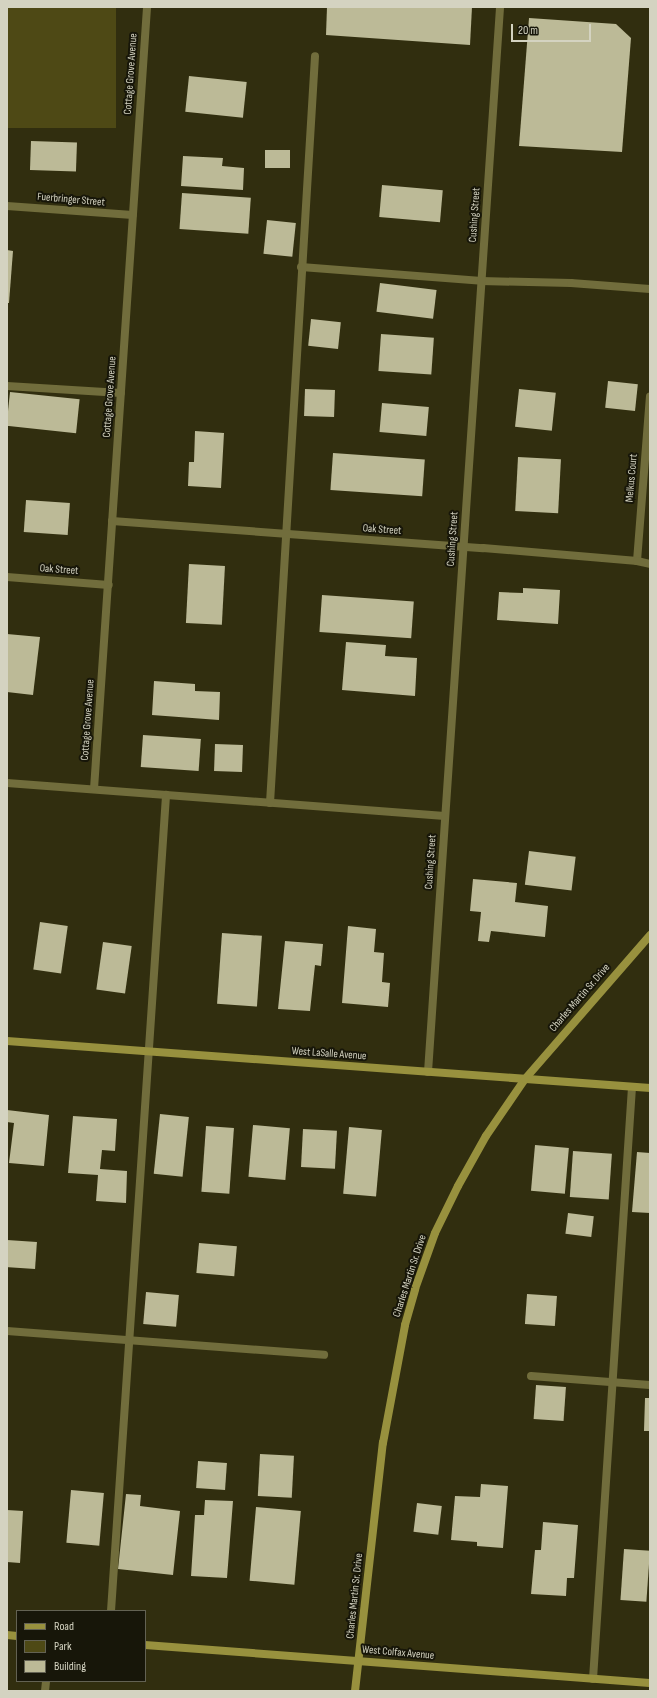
<!DOCTYPE html>
<html>
<head>
<meta charset="utf-8">
<style>
	body { margin:0 }
	#map { position:relative; width:657px; height:1698px; overflow:hidden; background:#312e0f; font-family:"Sofia Sans Condensed",sans-serif }
	div>[style] { position:absolute }
	.green>* { inset:0; background:#4e4915; transform-origin:0 0 }
	.building>* { inset:0; background:#bcba97; transform-origin:0 0 }
	.lane>* { height:8px; margin:-4px; padding:0 4px; transform-origin:4px; border-radius:4px; background:#716d3c }
	.street>* { height:8px; margin:-4px; padding:0 4px; transform-origin:4px; border-radius:4px; background:#716d3c }
	.secondary>* { height:8px; margin:-4px; padding:0 4px; transform-origin:4px; border-radius:4px; background:#98913e }
	span { translate:-50% -50%; white-space:nowrap; text-align:center; line-height:1.15; -webkit-text-stroke:4px #171609; paint-order:stroke }
	.street-label { font-size:11px; color:#d4d3c1 }
	.frame { position:absolute; inset:0; border:8px solid #d4d3c1; pointer-events:none }
	.legend { position:absolute; left:16px; top:1610px; width:130px; height:72px; box-sizing:border-box; background:#171609; border:1px solid #636253; margin:0; padding:5px 7px; list-style:none; font-size:12px; color:#d4d3c1 }
	.legend li { display:flex; align-items:center; gap:8px; height:20px }
	.legend b { width:20px; border:1px solid #636253 }
	.scale { position:absolute; left:511px; top:24px; width:80px; height:18px; box-sizing:border-box; border:2px solid #d4d3c1; border-top:0; padding-left:5px; font-size:12px; line-height:14px; white-space:nowrap; color:#d4d3c1; -webkit-text-stroke:3px #171609; paint-order:stroke }
</style>
</head>
<body>
<div id="map">
	<div class="green">
		<div style="left:7px;top:7px;width:109px;height:121px"></div>
	</div>
	<div class="building">
		<div style="clip-path:polygon(327px 7px,472px 7px,470px 45px,326px 35px)"></div>
		<div style="clip-path:polygon(529px 18px,616px 24px,631px 38px,622px 152px,519px 146px)"></div>
		<div style="left:189px;top:76px;width:58px;height:36px;rotate:6deg"></div>
		<div style="left:31px;top:141px;width:46px;height:29px;rotate:2deg"></div>
		<div style="left:265px;top:150px;width:25px;height:18px"></div>
		<div style="clip-path:polygon(183px 156px,223px 158px,222px 166px,244px 168px,243px 190px,181px 186px)"></div>
		<div style="left:382px;top:185px;width:61px;height:32px;rotate:5deg"></div>
		<div style="left:182px;top:193px;width:69px;height:36px;rotate:4deg"></div>
		<div style="left:267px;top:220px;width:29px;height:34px;rotate:6deg"></div>
		<div style="clip-path:polygon(7px 250px,13px 251px,9px 303px,7px 303px)"></div>
		<div style="left:380px;top:283px;width:57px;height:29px;rotate:7deg"></div>
		<div style="left:311px;top:319px;width:30px;height:27px;rotate:6deg"></div>
		<div style="left:381px;top:334px;width:53px;height:37px;rotate:4deg"></div>
		<div style="left:608px;top:381px;width:30px;height:27px;rotate:6deg"></div>
		<div style="left:305px;top:389px;width:30px;height:27px;rotate:2deg"></div>
		<div style="left:519px;top:389px;width:37px;height:38px;rotate:6deg"></div>
		<div style="left:10px;top:392px;width:70px;height:34px;rotate:6deg"></div>
		<div style="left:382px;top:403px;width:47px;height:29px;rotate:5deg"></div>
		<div style="clip-path:polygon(195px 431px,224px 433px,221px 488px,188px 486px,189px 462px,194px 462px)"></div>
		<div style="left:333px;top:453px;width:92px;height:37px;rotate:4deg"></div>
		<div style="left:518px;top:457px;width:43px;height:54px;rotate:3deg"></div>
		<div style="left:26px;top:500px;width:44px;height:32px;rotate:4deg"></div>
		<div style="left:189px;top:564px;width:36px;height:59px;rotate:3deg"></div>
		<div style="clip-path:polygon(523px 588px,560px 590px,558px 624px,497px 620px,499px 592px,523px 593px)"></div>
		<div style="left:322px;top:595px;width:92px;height:37px;rotate:4deg"></div>
		<div style="clip-path:polygon(7px 634px,40px 637px,33px 695px,7px 692px)"></div>
		<div style="clip-path:polygon(346px 642px,386px 645px,385px 656px,417px 658px,415px 696px,342px 690px)"></div>
		<div style="clip-path:polygon(154px 681px,195px 684px,195px 691px,220px 692px,219px 720px,152px 715px)"></div>
		<div style="left:143px;top:735px;width:58px;height:32px;rotate:4deg"></div>
		<div style="left:215px;top:744px;width:28px;height:27px;rotate:2deg"></div>
		<div style="left:529px;top:851px;width:47px;height:34px;rotate:7deg"></div>
		<div style="clip-path:polygon(473px 879px,517px 883px,515px 902px,548px 906px,545px 937px,491px 931px,489px 942px,478px 941px,481px 912px,470px 911px)"></div>
		<div style="left:40px;top:922px;width:28px;height:48px;rotate:8deg"></div>
		<div style="clip-path:polygon(348px 926px,376px 929px,374px 952px,384px 953px,382px 982px,390px 983px,388px 1007px,342px 1003px)"></div>
		<div style="left:222px;top:933px;width:40px;height:71px;rotate:4deg"></div>
		<div style="clip-path:polygon(285px 941px,323px 944px,321px 966px,315px 965px,310px 1011px,278px 1009px)"></div>
		<div style="left:103px;top:942px;width:29px;height:48px;rotate:8deg"></div>
		<div style="clip-path:polygon(7px 1110px,49px 1115px,44px 1166px,9px 1163px,14px 1123px,7px 1122px)"></div>
		<div style="left:160px;top:1114px;width:29px;height:60px;rotate:6deg"></div>
		<div style="clip-path:polygon(73px 1116px,117px 1119px,115px 1151px,102px 1150px,100px 1169px,127px 1171px,126px 1203px,96px 1201px,98px 1175px,68px 1173px)"></div>
		<div style="left:253px;top:1125px;width:37px;height:52px;rotate:5deg"></div>
		<div style="left:206px;top:1126px;width:28px;height:66px;rotate:4deg"></div>
		<div style="left:349px;top:1127px;width:33px;height:67px;rotate:5deg"></div>
		<div style="left:303px;top:1129px;width:34px;height:38px;rotate:3deg"></div>
		<div style="left:535px;top:1145px;width:34px;height:46px;rotate:5deg"></div>
		<div style="left:573px;top:1151px;width:39px;height:46px;rotate:4deg"></div>
		<div style="clip-path:polygon(637px 1152px,650px 1153px,650px 1213px,632px 1212px)"></div>
		<div style="left:568px;top:1213px;width:26px;height:21px;rotate:7deg"></div>
		<div style="left:7px;top:1240px;width:30px;height:27px;rotate:4deg"></div>
		<div style="left:199px;top:1243px;width:38px;height:30px;rotate:5deg"></div>
		<div style="left:146px;top:1292px;width:33px;height:32px;rotate:5deg"></div>
		<div style="left:527px;top:1294px;width:30px;height:30px;rotate:4deg"></div>
		<div style="left:536px;top:1385px;width:30px;height:34px;rotate:4deg"></div>
		<div style="clip-path:polygon(645px 1398px,650px 1398px,650px 1431px,644px 1431px)"></div>
		<div style="left:260px;top:1454px;width:34px;height:42px;rotate:3deg"></div>
		<div style="left:198px;top:1461px;width:29px;height:27px;rotate:4deg"></div>
		<div style="clip-path:polygon(481px 1484px,508px 1486px,503px 1548px,477px 1546px,477px 1542px,451px 1540px,455px 1496px,480px 1497px)"></div>
		<div style="left:71px;top:1490px;width:33px;height:53px;rotate:5deg"></div>
		<div style="clip-path:polygon(126px 1494px,141px 1495px,140px 1506px,180px 1511px,173px 1575px,118px 1569px)"></div>
		<div style="clip-path:polygon(205px 1500px,233px 1501px,227px 1578px,191px 1576px,195px 1515px,204px 1515px)"></div>
		<div style="left:417px;top:1503px;width:25px;height:29px;rotate:7deg"></div>
		<div style="left:256px;top:1507px;width:45px;height:74px;rotate:5deg"></div>
		<div style="clip-path:polygon(7px 1510px,23px 1511px,20px 1563px,7px 1562px)"></div>
		<div style="clip-path:polygon(543px 1522px,578px 1525px,574px 1578px,567px 1578px,566px 1596px,531px 1594px,535px 1550px,541px 1550px)"></div>
		<div style="left:624px;top:1549px;width:26px;height:51px;rotate:4deg"></div>
	</div>
	<div class="lane">
		<div style="left:301px;top:267px;width:181px;rotate:4.4deg"></div>
		<div style="left:481px;top:281px;width:90px;rotate:1.3deg"></div>
		<div style="left:571px;top:283px;width:79px;rotate:4.3deg"></div>
		<div style="left:7px;top:386px;width:114px;rotate:3.5deg"></div>
		<div style="left:637px;top:561px;width:165px;rotate:-85.5deg"></div>
		<div style="left:7px;top:783px;width:439px;rotate:4.3deg"></div>
		<div style="left:270px;top:803px;width:748px;rotate:-86.55deg"></div>
		<div style="left:7px;top:1331px;width:318px;rotate:4.3deg"></div>
		<div style="left:531px;top:1376px;width:119px;rotate:4.3deg"></div>
		<div style="left:111px;top:1611px;width:818px;rotate:-86.14deg"></div>
		<div style="left:593px;top:1679px;width:593px;rotate:-86.23deg"></div>
		<div style="left:45px;top:1691px;width:10px;rotate:-84deg"></div>
	</div>
	<div class="street">
		<div style="left:7px;top:206px;width:126px;rotate:4.1deg"></div>
		<div style="left:112px;top:521px;width:372px;rotate:4.2deg"></div>
		<div style="left:483px;top:548px;width:155px;rotate:4.8deg"></div>
		<div style="left:637px;top:561px;width:13px;rotate:13deg"></div>
		<div style="left:7px;top:577px;width:102px;rotate:4.5deg"></div>
		<div style="left:94px;top:789px;width:784px;rotate:-86.12deg"></div>
		<div style="left:428px;top:1072px;width:1067px;rotate:-86.13deg"></div>
	</div>
	<div class="secondary">
		<div style="left:7px;top:1041px;width:645px;rotate:4.18deg"></div>
		<div style="left:7px;top:1635px;width:10px;rotate:6deg"></div>
		<div style="left:145px;top:1645px;width:506px;rotate:4.3deg"></div>
		<div style="left:355px;top:1691px;width:250px;rotate:-83.6deg"></div>
		<div style="left:383px;top:1443px;width:120px;rotate:-79.4deg"></div>
		<div style="left:405px;top:1325px;width:37px;rotate:-74deg"></div>
		<div style="left:415px;top:1289px;width:59px;rotate:-70.3deg"></div>
		<div style="left:435px;top:1233px;width:52px;rotate:-63.9deg"></div>
		<div style="left:458px;top:1186px;width:57px;rotate:-60.8deg"></div>
		<div style="left:486px;top:1136px;width:69px;rotate:-55.6deg"></div>
		<div style="left:525px;top:1079px;width:191px;rotate:-49deg"></div>
	</div>
	<div class="street-label">
		<span style="left:131px;top:74px;rotate:-86deg">Cottage Grove Avenue</span>
		<span style="left:71px;top:200px;rotate:5deg">Fuerbringer Street</span>
		<span style="left:475px;top:215px;rotate:-86deg">Cushing Street</span>
		<span style="left:110px;top:397px;rotate:-86deg">Cottage Grove Avenue</span>
		<span style="left:632px;top:478px;rotate:-85deg">Melkus Court</span>
		<span style="left:382px;top:530px;rotate:4deg">Oak Street</span>
		<span style="left:453px;top:539px;rotate:-86deg">Cushing Street</span>
		<span style="left:59px;top:570px;rotate:4deg">Oak Street</span>
		<span style="left:88px;top:720px;rotate:-86deg">Cottage Grove Avenue</span>
		<span style="left:431px;top:862px;rotate:-86deg">Cushing Street</span>
		<span style="left:580px;top:998px;rotate:-49deg">Charles Martin Sr. Drive</span>
		<span style="left:329px;top:1054px;rotate:4deg">West LaSalle Avenue</span>
		<span style="left:410px;top:1276px;rotate:-72deg">Charles Martin Sr. Drive</span>
		<span style="left:355px;top:1596px;rotate:-84deg">Charles Martin Sr. Drive</span>
		<span style="left:398px;top:1653px;rotate:5deg">West Colfax Avenue</span>
	</div>
	<div class="frame"></div>
	<ul class="legend">
	<li><b style="height:5px;background:#98913e"></b>Road</li>
	<li><b style="height:11px;background:#4e4915"></b>Park</li>
	<li><b style="height:11px;background:#bcba97"></b>Building</li>
	</ul>
	<div class="scale">20 m</div>
</div>
</body>
</html>
